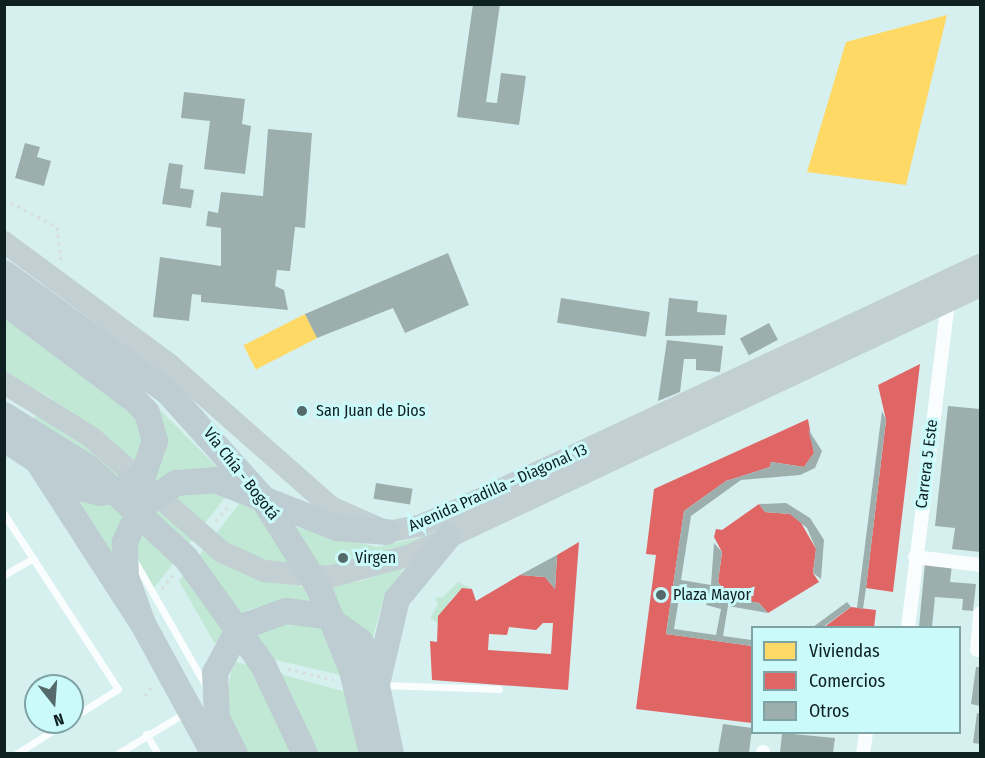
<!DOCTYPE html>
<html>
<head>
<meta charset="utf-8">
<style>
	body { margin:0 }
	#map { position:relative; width:985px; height:758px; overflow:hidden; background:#d6f0f0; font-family:"Fira Sans Condensed",sans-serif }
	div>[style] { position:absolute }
	.green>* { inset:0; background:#c1e7d5 }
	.homes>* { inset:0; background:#ffd966; transform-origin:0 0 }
	.shops>* { inset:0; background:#e06666 }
	.building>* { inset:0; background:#9cafad; transform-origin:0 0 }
	.path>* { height:3px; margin-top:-1.5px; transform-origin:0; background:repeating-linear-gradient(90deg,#d6dede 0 3px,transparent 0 7.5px) }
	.lane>* { height:7px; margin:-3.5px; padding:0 3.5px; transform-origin:3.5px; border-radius:3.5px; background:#f9fdfd }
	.street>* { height:14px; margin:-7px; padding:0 7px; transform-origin:7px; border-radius:7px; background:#f9fdfd }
	.primary>* { height:22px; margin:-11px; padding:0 11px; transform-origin:11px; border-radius:11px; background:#c3d0d3 }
	.highway>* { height:26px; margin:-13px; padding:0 13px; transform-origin:13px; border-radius:13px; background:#bdcdd1 }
	.dots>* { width:16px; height:16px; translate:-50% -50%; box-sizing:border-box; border:3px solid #cbfafb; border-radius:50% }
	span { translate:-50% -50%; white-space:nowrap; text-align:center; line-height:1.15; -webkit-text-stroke:6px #cbfafb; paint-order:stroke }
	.poi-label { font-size:16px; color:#0e2021 }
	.left { translate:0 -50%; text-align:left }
	.street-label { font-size:16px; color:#0e2021 }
	.frame { position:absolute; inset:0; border:6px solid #0e2021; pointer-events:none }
	.legend { position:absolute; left:751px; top:626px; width:210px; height:108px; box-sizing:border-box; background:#cbfafb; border:2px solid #7fa3a4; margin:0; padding:8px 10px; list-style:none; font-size:18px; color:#0e2021 }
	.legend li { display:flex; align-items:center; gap:12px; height:30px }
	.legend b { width:30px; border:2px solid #7fa3a4 }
	.north { position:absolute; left:24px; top:674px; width:60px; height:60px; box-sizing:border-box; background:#cbfafb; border:2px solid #7fa3a4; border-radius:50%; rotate:163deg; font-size:16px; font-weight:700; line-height:24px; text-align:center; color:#0e2021 }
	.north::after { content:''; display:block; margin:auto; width:21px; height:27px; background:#546969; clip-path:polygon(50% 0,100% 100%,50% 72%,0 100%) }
</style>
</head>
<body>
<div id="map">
	<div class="green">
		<div style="clip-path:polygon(4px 312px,139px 417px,147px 450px,121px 481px,18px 435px,52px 399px,5px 373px)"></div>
		<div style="clip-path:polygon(145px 395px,223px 473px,181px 473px,112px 564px,71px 497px,153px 477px)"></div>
		<div style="clip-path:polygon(208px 489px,227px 495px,154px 588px,134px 553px,139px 530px,168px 498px)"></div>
		<div style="clip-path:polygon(240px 503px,299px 528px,377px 547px,435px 534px,380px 560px,300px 570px,300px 587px,361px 581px,404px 567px,381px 607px,373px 637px,314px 601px,292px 599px,247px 610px,215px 644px,179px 581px)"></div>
		<div style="clip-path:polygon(458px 582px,472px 589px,462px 588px,451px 599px,438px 623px,430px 618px,438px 605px,435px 598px,443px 597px)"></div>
		<div style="clip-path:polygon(316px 623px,332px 633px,361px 680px,234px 650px,264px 624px)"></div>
		<div style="clip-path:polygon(233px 661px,372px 699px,385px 753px,247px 753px,225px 707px)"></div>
	</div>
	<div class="homes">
		<div style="clip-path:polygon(947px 15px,906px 185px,807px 172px,846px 42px)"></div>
		<div style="left:305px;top:314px;width:27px;height:69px;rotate:63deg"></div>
	</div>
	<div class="shops">
		<div style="clip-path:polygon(920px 364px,893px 592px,866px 588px,886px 420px,878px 385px)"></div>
		<div style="clip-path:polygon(808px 419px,814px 453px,804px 467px,771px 462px,770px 467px,726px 481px,684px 511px,666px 634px,752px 646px,752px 723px,636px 709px,656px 555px,646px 554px,654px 489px)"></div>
		<div style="clip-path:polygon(759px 504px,765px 512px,790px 514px,800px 521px,816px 549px,813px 573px,819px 582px,768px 613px,759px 603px,730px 598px,718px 582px,722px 552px,714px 537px,716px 529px,722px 530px)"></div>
		<div style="clip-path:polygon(evenodd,579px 542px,568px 690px,432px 680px,430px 641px,437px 642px,438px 616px,462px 588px,472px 589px,476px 601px,520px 575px,545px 577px,555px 589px,557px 555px,579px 542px,543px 623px,553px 623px,551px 654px,488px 650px,489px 634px,507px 635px,509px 627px,536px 630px,543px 623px)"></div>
		<div style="clip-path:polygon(851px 607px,876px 610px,874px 628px,823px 628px)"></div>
	</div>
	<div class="building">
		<div style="clip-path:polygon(473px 4px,500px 4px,486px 102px,497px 103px,501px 73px,526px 76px,519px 125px,457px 117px)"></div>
		<div style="clip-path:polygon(184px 92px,245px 99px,242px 124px,251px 126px,245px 174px,204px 169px,210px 121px,181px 118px)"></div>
		<div style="clip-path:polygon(268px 129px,312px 133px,305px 228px,295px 227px,290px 271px,277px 270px,275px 286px,284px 290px,288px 310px,201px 302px,201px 295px,192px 294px,189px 321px,153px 317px,160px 257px,221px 266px,221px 228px,206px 226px,208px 211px,218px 213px,221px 192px,263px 196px)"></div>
		<div style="clip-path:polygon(25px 143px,40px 147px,37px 157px,51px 161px,44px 186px,15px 178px)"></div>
		<div style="clip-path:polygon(169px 163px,183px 165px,180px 188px,194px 190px,191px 208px,162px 204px)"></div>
		<div style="clip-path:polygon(448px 253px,469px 305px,405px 333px,393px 308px,317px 338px,305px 314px)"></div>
		<div style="left:561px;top:298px;width:90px;height:25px;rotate:9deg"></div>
		<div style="clip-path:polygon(669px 298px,698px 301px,697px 312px,727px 315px,725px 335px,665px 336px)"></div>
		<div style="left:769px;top:323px;width:19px;height:33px;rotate:62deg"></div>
		<div style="clip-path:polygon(667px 340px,723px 346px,720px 372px,696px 370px,696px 359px,684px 359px,680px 392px,658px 401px)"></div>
		<div style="clip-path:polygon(948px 406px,980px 409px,980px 552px,952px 549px,955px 528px,935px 526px)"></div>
		<div style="clip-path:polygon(882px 411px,886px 420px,866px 588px,863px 609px,857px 608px)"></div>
		<div style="clip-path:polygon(evenodd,808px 429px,822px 451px,815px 468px,800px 475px,741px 480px,691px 516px,681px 580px,711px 585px,714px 543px,722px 552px,718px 582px,730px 598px,759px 603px,768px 613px,728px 606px,723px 636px,752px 640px,752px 646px,666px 634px,684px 511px,726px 481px,770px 467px,771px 462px,804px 467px,814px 453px,808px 429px,681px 586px,706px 591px,706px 605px,721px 609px,716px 635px,674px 629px,681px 586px)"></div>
		<div style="left:376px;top:483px;width:37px;height:16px;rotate:9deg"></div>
		<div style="clip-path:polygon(786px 503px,810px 518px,824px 540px,821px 579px,813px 573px,816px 549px,807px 528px,790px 514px,765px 512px,759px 504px)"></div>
		<div style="clip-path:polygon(557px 555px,555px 589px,545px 577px,520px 575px)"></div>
		<div style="clip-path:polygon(925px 563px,952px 565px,950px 582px,976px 584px,973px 611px,962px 610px,963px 599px,935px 597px,932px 627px,919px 627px)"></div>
		<div style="clip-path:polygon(847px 602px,851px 607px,823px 627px,813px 627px)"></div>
		<div style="clip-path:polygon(976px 667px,980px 667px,980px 706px,971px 704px)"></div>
		<div style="clip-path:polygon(977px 713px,980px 714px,980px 744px,973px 743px)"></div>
		<div style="clip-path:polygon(723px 724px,752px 728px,749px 753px,718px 753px)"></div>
		<div style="clip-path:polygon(782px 733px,835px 738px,833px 753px,780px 753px)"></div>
	</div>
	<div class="path">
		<div style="left:4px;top:199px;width:60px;rotate:27.8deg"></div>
		<div style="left:57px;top:227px;width:34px;rotate:83deg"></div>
		<div style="left:216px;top:521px;width:21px;rotate:-51deg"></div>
		<div style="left:162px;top:589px;width:20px;rotate:-53deg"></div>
		<div style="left:288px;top:669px;width:47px;rotate:13.4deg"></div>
		<div style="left:145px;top:696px;width:14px;rotate:-54deg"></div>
	</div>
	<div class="lane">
		<div style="left:4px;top:514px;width:209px;rotate:56.9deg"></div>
		<div style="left:118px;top:689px;width:54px;rotate:147.8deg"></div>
		<div style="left:134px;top:560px;width:145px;rotate:60.3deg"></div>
		<div style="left:4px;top:575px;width:34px;rotate:-30deg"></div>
		<div style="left:383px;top:685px;width:116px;rotate:2deg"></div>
		<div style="left:146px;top:734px;width:23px;rotate:59deg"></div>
		<div style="left:16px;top:754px;width:59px;rotate:-32.6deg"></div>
		<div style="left:117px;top:754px;width:81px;rotate:-31.3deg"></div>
	</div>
	<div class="street">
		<div style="left:915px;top:557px;width:65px;rotate:7deg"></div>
		<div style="left:908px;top:628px;width:329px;rotate:-83deg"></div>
		<div style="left:977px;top:650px;width:37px;rotate:-85deg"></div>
		<div style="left:763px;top:754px;width:2px;rotate:-90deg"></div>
		<div style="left:863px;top:754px;width:22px;rotate:-82deg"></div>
	</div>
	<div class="primary">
		<div style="left:4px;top:242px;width:207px;rotate:36.5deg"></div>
		<div style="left:170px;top:365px;width:215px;rotate:41.4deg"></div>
		<div style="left:331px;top:507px;width:61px;rotate:24.1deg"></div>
		<div style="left:387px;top:532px;width:33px;rotate:-11deg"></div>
		<div style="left:419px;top:526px;width:43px;rotate:-23deg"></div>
		<div style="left:459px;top:509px;width:575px;rotate:-25.1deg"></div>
		<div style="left:4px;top:383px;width:102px;rotate:31.8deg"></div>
		<div style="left:91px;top:437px;width:174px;rotate:41.3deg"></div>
		<div style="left:222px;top:552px;width:46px;rotate:24.3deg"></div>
		<div style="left:264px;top:571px;width:65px;rotate:5.3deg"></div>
		<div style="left:329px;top:577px;width:85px;rotate:-15deg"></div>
		<div style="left:411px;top:555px;width:629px;rotate:-25.3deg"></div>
	</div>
	<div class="highway">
		<div style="left:4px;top:273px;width:203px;rotate:36deg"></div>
		<div style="left:168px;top:392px;width:140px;rotate:48.2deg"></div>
		<div style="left:261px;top:496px;width:109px;rotate:57.8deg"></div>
		<div style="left:319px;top:588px;width:89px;rotate:68.3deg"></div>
		<div style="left:352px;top:671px;width:85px;rotate:76.5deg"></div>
		<div style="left:4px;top:302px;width:165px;rotate:36.9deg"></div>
		<div style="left:136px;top:401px;width:16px;rotate:47deg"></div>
		<div style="left:147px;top:413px;width:29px;rotate:74deg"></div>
		<div style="left:155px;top:441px;width:36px;rotate:109deg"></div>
		<div style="left:143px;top:475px;width:24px;rotate:145deg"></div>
		<div style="left:123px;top:489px;width:22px;rotate:170deg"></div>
		<div style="left:101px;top:493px;width:22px;rotate:-167deg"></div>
		<div style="left:80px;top:488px;width:90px;rotate:-147.2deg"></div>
		<div style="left:4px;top:415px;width:100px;rotate:31.9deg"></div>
		<div style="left:89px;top:468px;width:132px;rotate:42.9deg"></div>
		<div style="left:186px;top:558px;width:132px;rotate:54.3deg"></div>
		<div style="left:263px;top:665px;width:98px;rotate:64.7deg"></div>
		<div style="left:40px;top:465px;width:189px;rotate:57.1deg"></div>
		<div style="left:143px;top:624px;width:148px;rotate:61.4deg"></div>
		<div style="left:143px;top:624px;width:50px;rotate:-109.9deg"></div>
		<div style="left:126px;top:577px;width:35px;rotate:-92deg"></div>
		<div style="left:125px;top:542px;width:38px;rotate:-65deg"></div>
		<div style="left:141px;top:507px;width:42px;rotate:-34.4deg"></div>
		<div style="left:176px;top:483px;width:39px;rotate:-4deg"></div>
		<div style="left:215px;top:480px;width:131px;rotate:21.5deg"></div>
		<div style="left:337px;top:528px;width:50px;rotate:4.6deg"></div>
		<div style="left:378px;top:680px;width:83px;rotate:-76.8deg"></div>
		<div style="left:397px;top:599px;width:80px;rotate:-50.6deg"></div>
		<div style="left:235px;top:754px;width:40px;rotate:-116.6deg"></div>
		<div style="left:217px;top:718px;width:45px;rotate:-92.5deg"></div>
		<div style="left:215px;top:673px;width:42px;rotate:-61.6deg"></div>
		<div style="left:235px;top:636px;width:19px;rotate:-39deg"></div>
		<div style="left:250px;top:624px;width:38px;rotate:-20deg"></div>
		<div style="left:286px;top:611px;width:39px;rotate:7deg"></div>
		<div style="left:325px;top:616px;width:43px;rotate:35.5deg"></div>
		<div style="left:360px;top:641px;width:24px;rotate:60deg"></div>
		<div style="left:372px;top:662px;width:94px;rotate:78.3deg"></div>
	</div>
	<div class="dots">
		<div style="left:302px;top:411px;background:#546969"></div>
		<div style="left:343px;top:558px;background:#546969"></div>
		<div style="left:661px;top:595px;background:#546969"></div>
	</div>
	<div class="poi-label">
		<span class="left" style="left:316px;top:411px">San Juan de Dios</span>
		<span class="left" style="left:355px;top:558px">Virgen</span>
		<span class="left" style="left:673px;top:595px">Plaza Mayor</span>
	</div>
	<div class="street-label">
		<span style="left:927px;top:464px;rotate:-83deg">Carrera 5 Este</span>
		<span style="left:241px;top:474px;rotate:52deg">Vía Chía - Bogotá</span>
		<span style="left:498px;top:488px;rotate:-24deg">Avenida Pradilla - Diagonal 13</span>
	</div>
	<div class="frame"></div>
	<ul class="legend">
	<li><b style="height:16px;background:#ffd966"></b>Viviendas</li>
	<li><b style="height:16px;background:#e06666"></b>Comercios</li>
	<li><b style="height:16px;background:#9cafad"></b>Otros</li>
	</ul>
	<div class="north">N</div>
</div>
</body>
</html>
